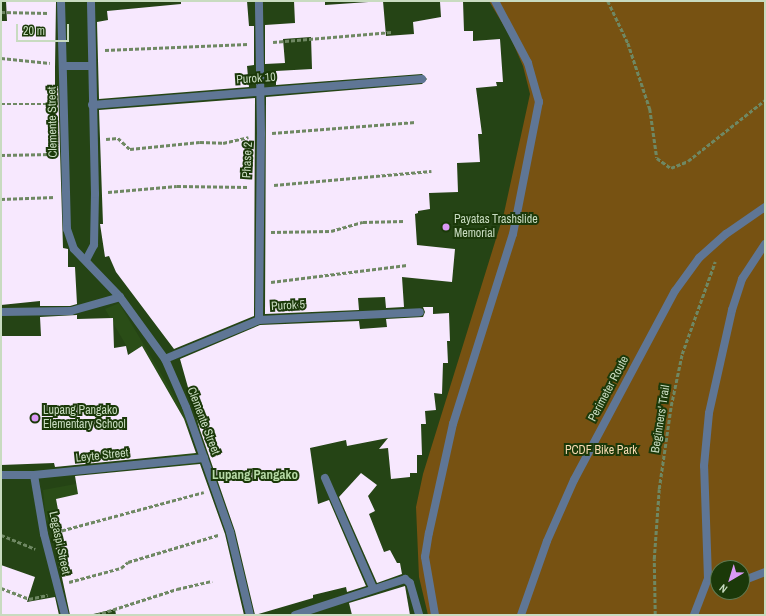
<!DOCTYPE html>
<html>
<head>
<meta charset="utf-8">
<style>
	body { margin:0 }
	#map { position:relative; width:766px; height:616px; overflow:hidden; background:#254415; font-family:"Archivo Narrow",sans-serif }
	div>[style] { position:absolute }
	.built>* { inset:0; background:#2a4d17 }
	.green>* { inset:0; background:#775212 }
	.building>* { inset:0; background:#f7e8fe }
	.path>* { height:2.5px; margin-top:-1.25px; transform-origin:0; background:repeating-linear-gradient(90deg,#6f8863 0 4px,transparent 0 6px) }
	.service>* { height:8px; margin:-4px; padding:0 4px; transform-origin:4px; border-radius:4px; background:#5f7695 }
	.minor>* { height:8px; margin:-4px; padding:0 4px; transform-origin:4px; border-radius:4px; background:#5f7695 }
	.dots>* { width:11px; height:11px; translate:-50% -50%; box-sizing:border-box; border:2px solid #1b3909; border-radius:50% }
	span { translate:-50% -50%; white-space:nowrap; text-align:center; line-height:1.15; -webkit-text-stroke:4px #1b3909; paint-order:stroke }
	.street-label { font-size:12px; color:#c8dbc0 }
	.poi-label { font-size:12px; color:#c8dbc0 }
	.left { translate:0 -50%; text-align:left }
	.park-label { font-size:12px; color:#f8dbb3 }
	.neighbourhood-label { font-size:13px; color:#b6daa6; font-weight:700 }
	.frame { position:absolute; inset:0; border:2px solid #c8dbc0; pointer-events:none }
	.north { position:absolute; left:710px; top:560px; width:40px; height:40px; box-sizing:border-box; background:#1b3909; border:1px solid #607a52; border-radius:50%; rotate:218deg; font-size:11px; font-weight:700; line-height:16px; text-align:center; color:#c8dbc0 }
	.north::after { content:''; display:block; margin:auto; width:14px; height:18px; background:#db99f5; clip-path:polygon(50% 0,100% 100%,50% 72%,0 100%) }
	.scale { position:absolute; left:16px; top:24px; width:53px; height:18px; box-sizing:border-box; border:2px solid #c8dbc0; border-top:0; padding-left:5px; font-size:12px; line-height:14px; white-space:nowrap; color:#c8dbc0; -webkit-text-stroke:3px #1b3909; paint-order:stroke }
</style>
</head>
<body>
<div id="map">
	<div class="built">
		<div style="clip-path:polygon(119px 303px,185px 414px,195px 456px,171px 457px,167px 416px,105px 309px)"></div>
		<div style="clip-path:polygon(195px 462px,201px 478px,46px 521px,43px 490px)"></div>
	</div>
	<div class="green">
		<div style="clip-path:polygon(evenodd,489px 1px,765px 1px,765px 615px,428px 615px,419px 577px,416px 507px,423px 474px,504px 213px,530px 94px,523px 66px,510px 36px,489px 1px,718px 568px,742px 568px,742px 592px,718px 592px,718px 568px)"></div>
	</div>
	<div class="building">
		<div style="clip-path:polygon(6px 1px,56px 2px,55px 68px,55px 86px,58px 86px,63px 248px,68px 249px,68px 267px,75px 267px,77px 304px,70px 306px,40px 306px,40px 301px,1px 305px,1px 21px,7px 21px)"></div>
		<div style="clip-path:polygon(181px 1px,247px 1px,249px 26px,254px 26px,254px 65px,247px 66px,249px 87px,99px 99px,97px 22px,108px 20px,107px 11px,181px 4px)"></div>
		<div style="clip-path:polygon(294px 1px,325px 1px,325px 5px,383px 1px,386px 36px,414px 34px,413px 22px,441px 17px,440px 2px,463px 1px,464px 31px,473px 31px,473px 41px,500px 39px,503px 82px,496px 82px,497px 86px,476px 88px,482px 134px,478px 134px,480px 162px,457px 163px,458px 192px,429px 193px,430px 209px,418px 211px,418px 213px,415px 214px,417px 245px,455px 249px,452px 282px,402px 277px,404px 307px,386px 308px,385px 297px,358px 298px,359px 310px,265px 314px,266px 97px,422px 84px,427px 79px,422px 74px,276px 85px,276px 71px,312px 69px,311px 37px,283px 39px,285px 63px,265px 64px,265px 25px,295px 23px)"></div>
		<div style="clip-path:polygon(255px 98px,254px 316px,174px 349px,116px 272px,109px 256px,105px 257px,100px 224px,103px 224px,102px 196px,99px 110px)"></div>
		<div style="clip-path:polygon(423px 307px,433px 307px,433px 314px,449px 313px,450px 341px,447px 341px,448px 363px,443px 363px,442px 394px,434px 393px,436px 410px,425px 411px,426px 424px,421px 424px,422px 455px,417px 455px,417px 473px,410px 473px,410px 477px,391px 479px,388px 448px,379px 449px,388px 438px,347px 446px,346px 440px,310px 448px,318px 504px,329px 500px,366px 586px,347px 592px,346px 587px,313px 595px,313px 598px,255px 615px,235px 531px,200px 430px,180px 359px,260px 325px,359px 321px,360px 329px,387px 327px,386px 319px,423px 317px,425px 312px)"></div>
		<div style="clip-path:polygon(77px 315px,77px 319px,113px 318px,114px 348px,126px 346px,128px 355px,142px 346px,184px 419px,196px 453px,55px 467px,54px 463px,1px 465px,1px 336px,41px 336px,40px 317px)"></div>
		<div style="clip-path:polygon(200px 464px,225px 534px,244px 615px,116px 615px,115px 609px,89px 615px,70px 615px,49px 517px,59px 515px,56px 499px,78px 494px,75px 476px)"></div>
		<div style="clip-path:polygon(361px 473px,377px 485px,368px 496px,375px 511px,369px 514px,384px 552px,390px 550px,397px 563px,400px 563px,402px 574px,377px 583px,339px 497px)"></div>
		<div style="clip-path:polygon(1px 565px,35px 577px,27px 602px,55px 597px,59px 615px,1px 615px)"></div>
		<div style="clip-path:polygon(405px 586px,410px 615px,352px 615px,349px 603px)"></div>
	</div>
	<div class="path">
		<div style="left:608px;top:1px;width:47px;rotate:64.5deg"></div>
		<div style="left:628px;top:43px;width:70px;rotate:71.6deg"></div>
		<div style="left:650px;top:109px;width:49px;rotate:81.9deg"></div>
		<div style="left:657px;top:158px;width:17px;rotate:36deg"></div>
		<div style="left:671px;top:168px;width:18px;rotate:-22deg"></div>
		<div style="left:688px;top:161px;width:98px;rotate:-38.4deg"></div>
		<div style="left:1px;top:12px;width:48px;rotate:1.2deg"></div>
		<div style="left:273px;top:42px;width:119px;rotate:-4.8deg"></div>
		<div style="left:105px;top:50px;width:143px;rotate:-2.4deg"></div>
		<div style="left:1px;top:58px;width:49px;rotate:5.8deg"></div>
		<div style="left:1px;top:104px;width:50px"></div>
		<div style="left:272px;top:133px;width:144px;rotate:-4.4deg"></div>
		<div style="left:106px;top:139px;width:12px;rotate:-5deg"></div>
		<div style="left:118px;top:138px;width:16px;rotate:43deg"></div>
		<div style="left:130px;top:149px;width:70px;rotate:-5.7deg"></div>
		<div style="left:200px;top:142px;width:23px;rotate:2deg"></div>
		<div style="left:223px;top:143px;width:26px;rotate:-13deg"></div>
		<div style="left:1px;top:155px;width:52px;rotate:-1.1deg"></div>
		<div style="left:274px;top:185px;width:158px;rotate:-5.1deg"></div>
		<div style="left:108px;top:192px;width:69px;rotate:-5deg"></div>
		<div style="left:177px;top:186px;width:72px;rotate:0.8deg"></div>
		<div style="left:1px;top:199px;width:54px;rotate:-2.1deg"></div>
		<div style="left:271px;top:232px;width:60px;rotate:-1deg"></div>
		<div style="left:331px;top:231px;width:33px;rotate:-16deg"></div>
		<div style="left:363px;top:222px;width:41px;rotate:-1.4deg"></div>
		<div style="left:271px;top:282px;width:137px;rotate:-7.1deg"></div>
		<div style="left:56px;top:532px;width:153px;rotate:-15.1deg"></div>
		<div style="left:1px;top:535px;width:37px;rotate:22deg"></div>
		<div style="left:69px;top:582px;width:54px;rotate:-15.1deg"></div>
		<div style="left:121px;top:568px;width:9px;rotate:-41deg"></div>
		<div style="left:128px;top:562px;width:94px;rotate:-16.7deg"></div>
		<div style="left:1px;top:588px;width:30px;rotate:21deg"></div>
		<div style="left:29px;top:599px;width:19px;rotate:-12deg"></div>
		<div style="left:96px;top:615px;width:85px;rotate:-17.8deg"></div>
		<div style="left:177px;top:589px;width:36px;rotate:-13deg"></div>
		<div style="left:655px;top:615px;width:56px;rotate:-91deg"></div>
		<div style="left:654px;top:559px;width:70px;rotate:-85.9deg"></div>
		<div style="left:659px;top:489px;width:84px;rotate:-81.8deg"></div>
		<div style="left:671px;top:406px;width:53px;rotate:-78.1deg"></div>
		<div style="left:682px;top:354px;width:98px;rotate:-70.3deg"></div>
	</div>
	<div class="service">
		<div style="left:708px;top:578px;width:10px;rotate:6deg"></div>
		<div style="left:742px;top:581px;width:25px;rotate:-21deg"></div>
		<div style="left:435px;top:615px;width:59px;rotate:-99.8deg"></div>
		<div style="left:425px;top:557px;width:24px;rotate:-81deg"></div>
		<div style="left:429px;top:533px;width:112px;rotate:-77.6deg"></div>
		<div style="left:453px;top:424px;width:199px;rotate:-72.5deg"></div>
		<div style="left:513px;top:234px;width:135px;rotate:-78.9deg"></div>
		<div style="left:539px;top:102px;width:41px;rotate:-105.8deg"></div>
		<div style="left:528px;top:63px;width:70px;rotate:-118deg"></div>
		<div style="left:521px;top:615px;width:78px;rotate:-70.6deg"></div>
		<div style="left:547px;top:541px;width:67px;rotate:-66.1deg"></div>
		<div style="left:574px;top:480px;width:214px;rotate:-61.9deg"></div>
		<div style="left:675px;top:291px;width:41px;rotate:-54deg"></div>
		<div style="left:699px;top:258px;width:36px;rotate:-42deg"></div>
		<div style="left:726px;top:234px;width:47px;rotate:-34.7deg"></div>
		<div style="left:694px;top:615px;width:40px;rotate:-69deg"></div>
		<div style="left:708px;top:578px;width:112px;rotate:-92deg"></div>
		<div style="left:704px;top:466px;width:53px;rotate:-84.6deg"></div>
		<div style="left:709px;top:413px;width:106px;rotate:-77.4deg"></div>
		<div style="left:732px;top:310px;width:33px;rotate:-72deg"></div>
		<div style="left:742px;top:279px;width:42px;rotate:-56.7deg"></div>
	</div>
	<div class="minor">
		<div style="left:61px;top:1px;width:228px;rotate:88.5deg"></div>
		<div style="left:67px;top:229px;width:21px;rotate:71deg"></div>
		<div style="left:74px;top:249px;width:66px;rotate:46.2deg"></div>
		<div style="left:120px;top:297px;width:77px;rotate:54deg"></div>
		<div style="left:165px;top:359px;width:52px;rotate:66.4deg"></div>
		<div style="left:186px;top:407px;width:133px;rotate:70.6deg"></div>
		<div style="left:230px;top:532px;width:85px;rotate:76.5deg"></div>
		<div style="left:64px;top:66px;width:28px"></div>
		<div style="left:92px;top:105px;width:331px;rotate:-4.5deg"></div>
		<div style="left:86px;top:260px;width:17px;rotate:-62deg"></div>
		<div style="left:94px;top:245px;width:51px;rotate:-88.9deg"></div>
		<div style="left:95px;top:194px;width:193px;rotate:-91.2deg"></div>
		<div style="left:1px;top:312px;width:70px;rotate:-0.8deg"></div>
		<div style="left:71px;top:311px;width:51px;rotate:-15.9deg"></div>
		<div style="left:259px;top:320px;width:186px;rotate:-89.4deg"></div>
		<div style="left:261px;top:134px;width:133px;rotate:-90.9deg"></div>
		<div style="left:165px;top:359px;width:102px;rotate:-22.5deg"></div>
		<div style="left:259px;top:320px;width:161px;rotate:-2.8deg"></div>
		<div style="left:1px;top:475px;width:33px"></div>
		<div style="left:34px;top:475px;width:171px;rotate:-5.7deg"></div>
		<div style="left:34px;top:475px;width:60px;rotate:80.4deg"></div>
		<div style="left:44px;top:534px;width:84px;rotate:75.5deg"></div>
		<div style="left:325px;top:478px;width:120px;rotate:66.4deg"></div>
		<div style="left:295px;top:615px;width:116px;rotate:-18.1deg"></div>
		<div style="left:405px;top:579px;width:6px;rotate:39deg"></div>
		<div style="left:410px;top:583px;width:33px;rotate:74deg"></div>
	</div>
	<div class="dots">
		<div style="left:446px;top:227px;background:#db99f5"></div>
		<div style="left:35px;top:418px;background:#db99f5"></div>
	</div>
	<div class="street-label">
		<span style="left:256px;top:79px;rotate:-4deg">Purok 10</span>
		<span style="left:53px;top:122px;rotate:-91deg">Clemente Street</span>
		<span style="left:248px;top:160px;rotate:-87deg">Phase 2</span>
		<span style="left:288px;top:306px;rotate:-3deg">Purok 5</span>
		<span style="left:609px;top:389px;rotate:-62deg">Perimeter Route</span>
		<span style="left:661px;top:419px;rotate:-81deg">Beginners' Trail</span>
		<span style="left:203px;top:421px;rotate:69deg">Clemente Street</span>
		<span style="left:102px;top:456px;rotate:-6deg">Leyte Street</span>
		<span style="left:59px;top:543px;rotate:78deg">Legaspi Street</span>
	</div>
	<div class="poi-label">
		<span class="left" style="left:454px;top:227px">Payatas Trashslide<br>Memorial</span>
		<span class="left" style="left:43px;top:418px">Lupang Pangako<br>Elementary School</span>
	</div>
	<div class="park-label">
		<span style="left:601px;top:451px">PCDF Bike Park</span>
	</div>
	<div class="neighbourhood-label">
		<span style="left:255px;top:475px">Lupang Pangako</span>
	</div>
	<div class="frame"></div>
	<div class="north">N</div>
	<div class="scale">20 m</div>
</div>
</body>
</html>
